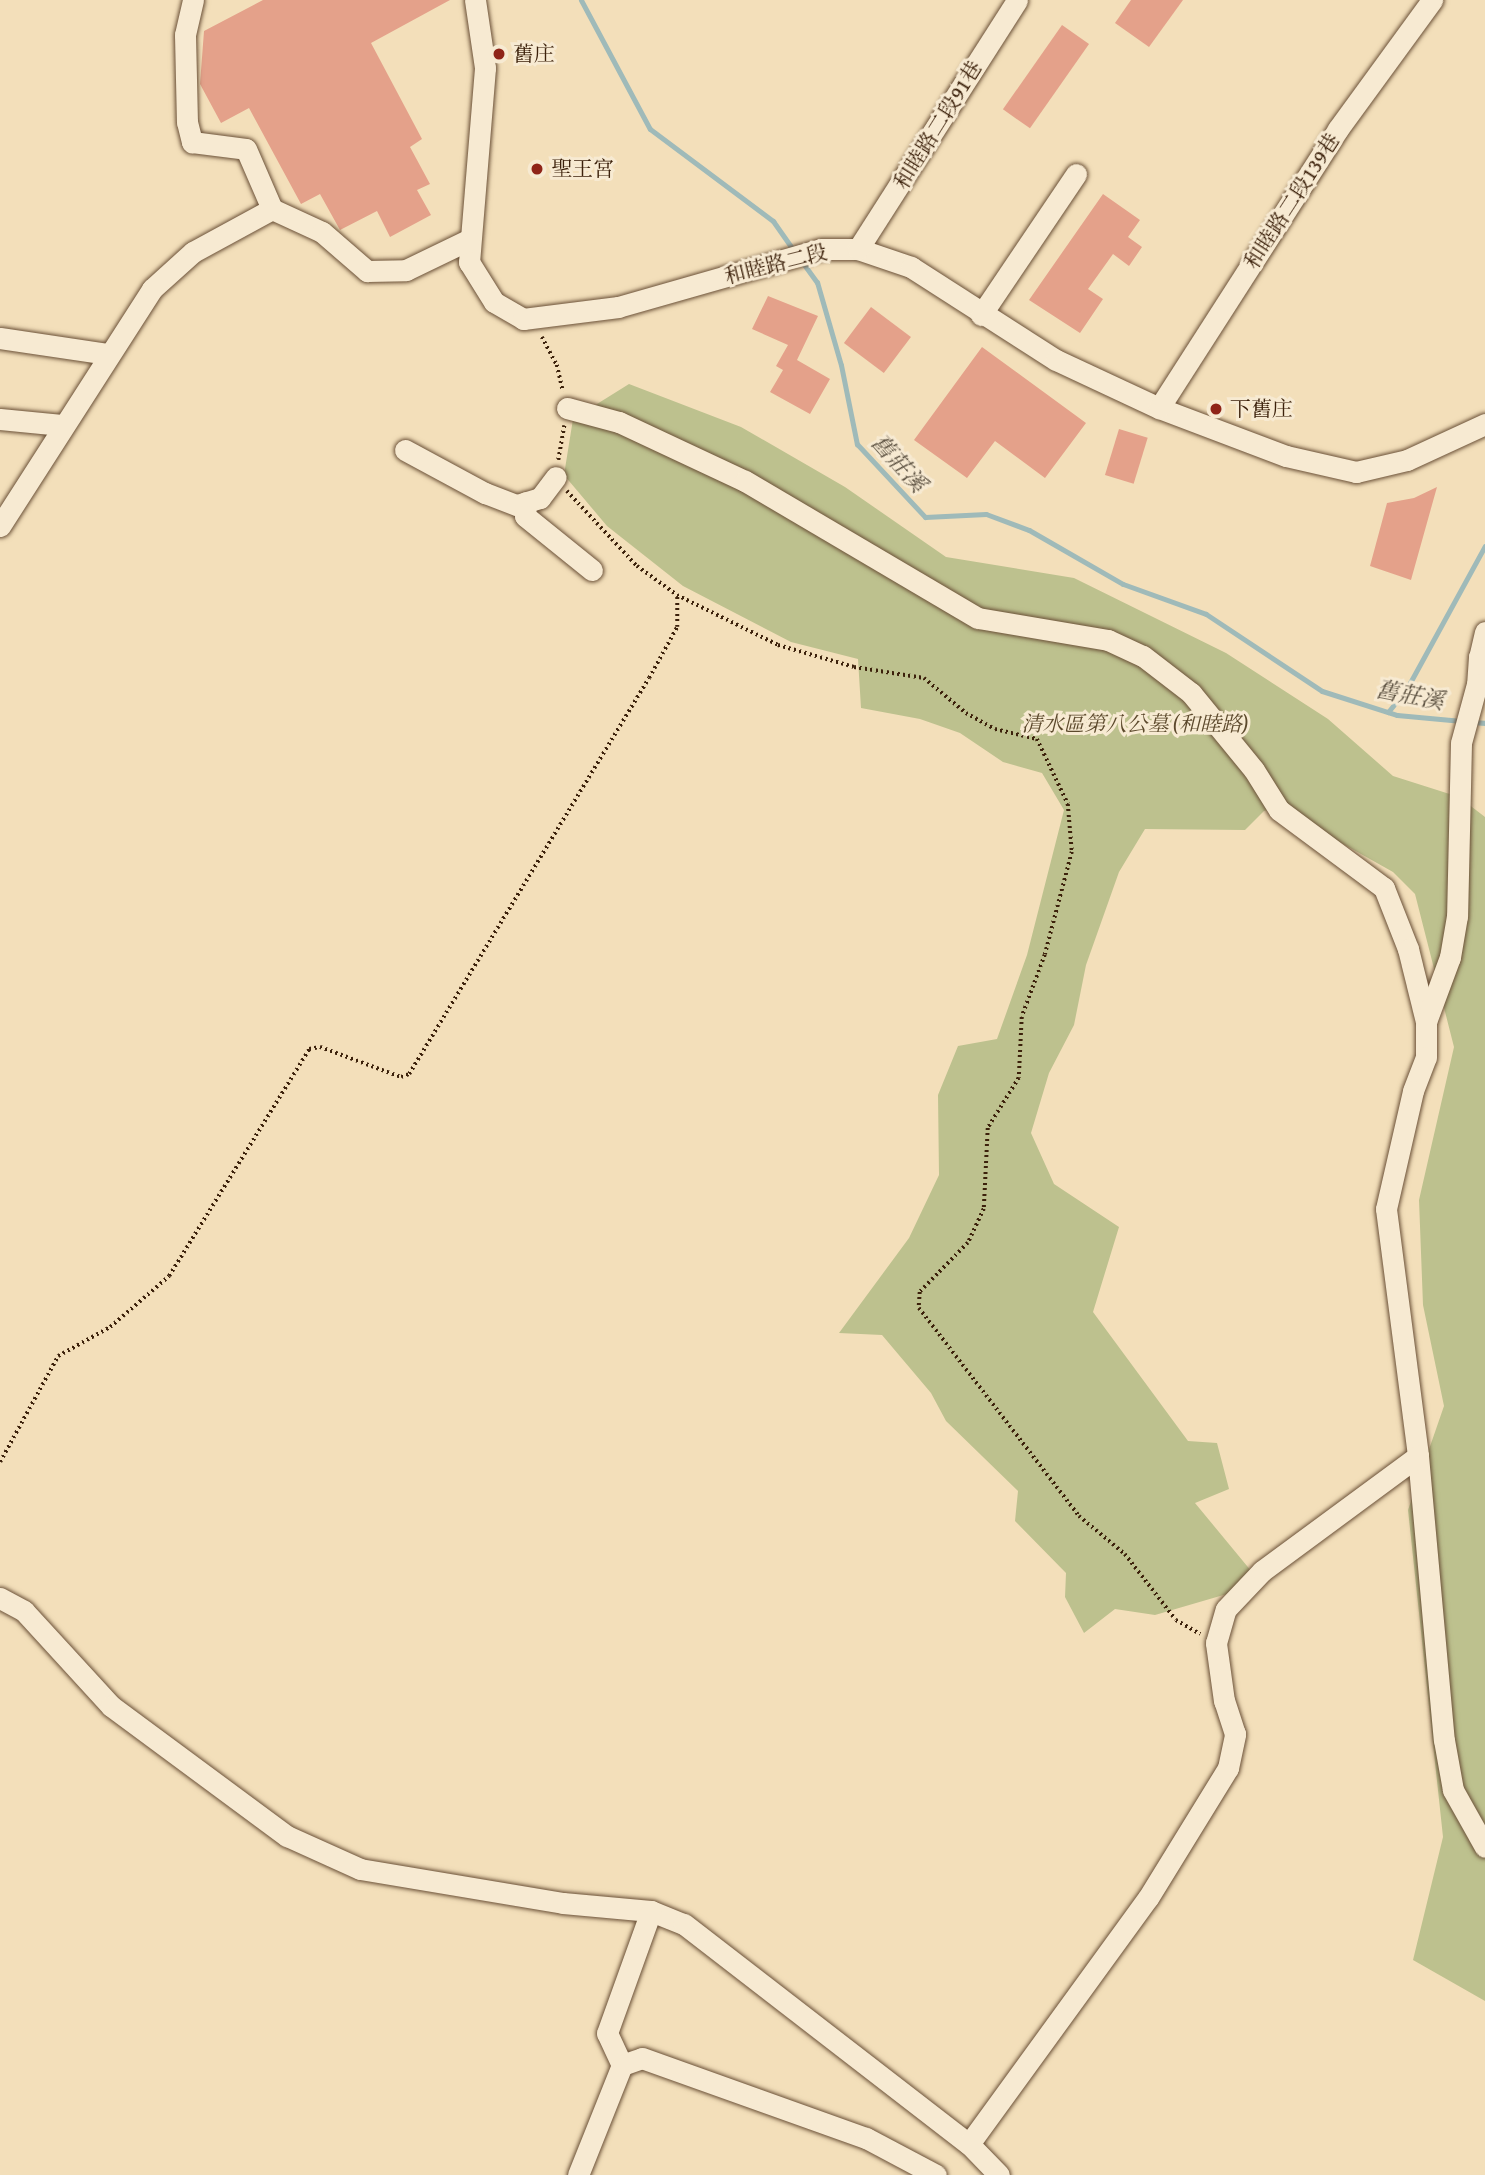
<!DOCTYPE html>
<html>
<head>
<meta charset="utf-8">
<style>
	body { margin:0 }
	#map { position:relative; width:1485px; height:2175px; overflow:hidden; background:#f3dfba; font-family:"Gentium Book Plus","Noto Serif TC",serif }
	div>[style] { position:absolute }
	.green>* { inset:0; background:#bdc18e }
	.stream>* { height:5px; margin:-2.5px; padding:0 2.5px; transform-origin:2.5px; border-radius:2.5px; background:#9fbab9 }
	.building>* { inset:0; background:#e4a18a; transform-origin:0 0 }
	.path>* { height:3.5px; margin-top:-1.75px; transform-origin:0; background:repeating-linear-gradient(90deg,#3c210b 0 2px,transparent 0 5.5px) }
	.roads { filter:drop-shadow(0 0 2px #6a5037) drop-shadow(0 0 2px #6a5037) }
	.minor>* { height:21px; margin:-10.5px; padding:0 10.5px; transform-origin:10.5px; border-radius:10.5px; background:#f7ead2 }
	.dots>* { width:19px; height:19px; translate:-50% -50%; box-sizing:border-box; border:4px solid #f7ead2; border-radius:50% }
	span { translate:-50% -50%; white-space:nowrap; text-align:center; line-height:1.15; -webkit-text-stroke:6px #f7ead2; paint-order:stroke }
	.poi-label { font-size:21px; color:#3c210b }
	.left { translate:0 -50%; text-align:left }
	.street-label { font-size:21px; color:#3c210b }
	.park-label { font-size:21px; color:#5c492c; font-style:italic }
	.water-label { font-size:23px; color:#5a4f3f; font-style:italic }
</style>
</head>
<body>
<div id="map">
	<div class="green">
		<div style="clip-path:polygon(629px 384px,741px 427px,845px 487px,946px 557px,1074px 578px,1226px 653px,1328px 719px,1393px 776px,1459px 797px,1485px 817px,1485px 2001px,1413px 1960px,1443px 1837px,1408px 1510px,1444px 1406px,1423px 1305px,1419px 1200px,1454px 1047px,1415px 894px,1393px 872px,1320px 831px,1288px 805px,1264px 811px,1245px 830px,1145px 829px,1119px 872px,1086px 965px,1074px 1025px,1049px 1073px,1031px 1133px,1054px 1184px,1119px 1227px,1093px 1312px,1188px 1441px,1217px 1443px,1229px 1489px,1195px 1503px,1252px 1572px,1244px 1589px,1155px 1615px,1115px 1609px,1084px 1633px,1065px 1597px,1066px 1573px,1015px 1521px,1018px 1491px,946px 1421px,931px 1393px,882px 1335px,839px 1333px,909px 1238px,939px 1175px,938px 1095px,958px 1046px,997px 1039px,1027px 955px,1064px 810px,1042px 773px,1003px 762px,960px 733px,920px 719px,861px 708px,858px 659px,791px 642px,683px 586px,607px 526px,564px 475px,573px 419px)"></div>
	</div>
	<div class="stream">
		<div style="left:581px;top:0;width:146px;rotate:61.9deg"></div>
		<div style="left:650px;top:129px;width:154px;rotate:36.8deg"></div>
		<div style="left:773px;top:221px;width:37px;rotate:55deg"></div>
		<div style="left:800px;top:259px;width:29px;rotate:54deg"></div>
		<div style="left:817px;top:282px;width:86px;rotate:73.9deg"></div>
		<div style="left:841px;top:365px;width:81px;rotate:78.6deg"></div>
		<div style="left:857px;top:444px;width:100px;rotate:47deg"></div>
		<div style="left:925px;top:517px;width:61px;rotate:-2.8deg"></div>
		<div style="left:986px;top:514px;width:46px;rotate:20.4deg"></div>
		<div style="left:1029px;top:530px;width:108px;rotate:29.9deg"></div>
		<div style="left:1123px;top:584px;width:88px;rotate:19.9deg"></div>
		<div style="left:1206px;top:614px;width:139px;rotate:33.6deg"></div>
		<div style="left:1322px;top:691px;width:79px;rotate:17.7deg"></div>
		<div style="left:1397px;top:715px;width:65px;rotate:5.3deg"></div>
		<div style="left:1388px;top:712px;width:28px;rotate:-51deg"></div>
		<div style="left:1406px;top:690px;width:164px;rotate:-61.3deg"></div>
		<div style="left:1472px;top:722px;width:13px;rotate:4deg"></div>
	</div>
	<div class="building">
		<div style="clip-path:polygon(263px 0,450px 0,371px 43px,422px 139px,410px 147px,430px 184px,417px 190px,431px 215px,390px 237px,377px 211px,340px 230px,320px 194px,301px 204px,249px 108px,221px 123px,200px 84px,204px 31px)"></div>
		<div style="clip-path:polygon(1131px 0,1183px 0,1149px 47px,1115px 23px)"></div>
		<div style="left:1062px;top:25px;width:33px;height:103px;rotate:35deg"></div>
		<div style="clip-path:polygon(1103px 194px,1140px 220px,1128px 237px,1142px 247px,1129px 266px,1113px 254px,1088px 289px,1103px 299px,1080px 333px,1029px 300px)"></div>
		<div style="clip-path:polygon(768px 296px,818px 316px,797px 360px,830px 379px,810px 414px,770px 392px,783px 370px,776px 366px,788px 345px,752px 329px)"></div>
		<div style="left:871px;top:307px;width:50px;height:45px;rotate:37deg"></div>
		<div style="clip-path:polygon(982px 347px,1086px 423px,1045px 478px,995px 441px,967px 478px,914px 440px)"></div>
		<div style="left:1119px;top:429px;width:30px;height:48px;rotate:17deg"></div>
		<div style="clip-path:polygon(1437px 487px,1411px 580px,1370px 566px,1387px 503px,1414px 498px)"></div>
	</div>
	<div class="path">
		<div style="left:542px;top:337px;width:32px;rotate:62deg"></div>
		<div style="left:557px;top:365px;width:27px;rotate:77deg"></div>
		<div style="left:558px;top:460px;width:35px;rotate:-80deg"></div>
		<div style="left:567px;top:491px;width:103px;rotate:47deg"></div>
		<div style="left:637px;top:566px;width:49px;rotate:35.9deg"></div>
		<div style="left:677px;top:595px;width:113px;rotate:26.3deg"></div>
		<div style="left:778px;top:645px;width:79px;rotate:16.1deg"></div>
		<div style="left:854px;top:667px;width:71px;rotate:8.9deg"></div>
		<div style="left:924px;top:678px;width:55px;rotate:39.8deg"></div>
		<div style="left:966px;top:713px;width:33px;rotate:29deg"></div>
		<div style="left:995px;top:729px;width:43px;rotate:13.4deg"></div>
		<div style="left:1037px;top:739px;width:72px;rotate:64.5deg"></div>
		<div style="left:1068px;top:804px;width:48px;rotate:85.2deg"></div>
		<div style="left:1072px;top:852px;width:106px;rotate:104.7deg"></div>
		<div style="left:1045px;top:955px;width:66px;rotate:110.4deg"></div>
		<div style="left:1022px;top:1017px;width:61px;rotate:92.8deg"></div>
		<div style="left:1019px;top:1078px;width:59px;rotate:121.8deg"></div>
		<div style="left:988px;top:1128px;width:81px;rotate:92.8deg"></div>
		<div style="left:984px;top:1209px;width:38px;rotate:115deg"></div>
		<div style="left:968px;top:1243px;width:69px;rotate:134.4deg"></div>
		<div style="left:920px;top:1292px;width:16px;rotate:94deg"></div>
		<div style="left:919px;top:1308px;width:262px;rotate:52.4deg"></div>
		<div style="left:1079px;top:1516px;width:60px;rotate:39.6deg"></div>
		<div style="left:1125px;top:1554px;width:83px;rotate:52.3deg"></div>
		<div style="left:1176px;top:1620px;width:28px;rotate:30deg"></div>
		<div style="left:0;top:1462px;width:121px;rotate:-61.3deg"></div>
		<div style="left:58px;top:1356px;width:60px;rotate:-29.1deg"></div>
		<div style="left:110px;top:1327px;width:78px;rotate:-40.8deg"></div>
		<div style="left:169px;top:1276px;width:267px;rotate:-58.3deg"></div>
		<div style="left:309px;top:1049px;width:11px;rotate:-10deg"></div>
		<div style="left:320px;top:1047px;width:86px;rotate:20.3deg"></div>
		<div style="left:401px;top:1077px;width:9px;rotate:-21deg"></div>
		<div style="left:409px;top:1074px;width:463px;rotate:-58.8deg"></div>
		<div style="left:649px;top:678px;width:58px;rotate:-61.2deg"></div>
		<div style="left:677px;top:627px;width:32px;rotate:-90deg"></div>
	</div>
	<div class="roads">
		<div class="minor">
			<div style="left:193px;top:0;width:36px;rotate:103deg"></div>
			<div style="left:185px;top:35px;width:87px;rotate:88.7deg"></div>
			<div style="left:187px;top:122px;width:21px;rotate:76deg"></div>
			<div style="left:192px;top:142px;width:54px;rotate:7.4deg"></div>
			<div style="left:246px;top:149px;width:65px;rotate:66.6deg"></div>
			<div style="left:475px;top:0;width:69px;rotate:81.6deg"></div>
			<div style="left:485px;top:68px;width:195px;rotate:94.7deg"></div>
			<div style="left:469px;top:262px;width:47px;rotate:58deg"></div>
			<div style="left:494px;top:302px;width:34px;rotate:30deg"></div>
			<div style="left:523px;top:319px;width:96px;rotate:-7.2deg"></div>
			<div style="left:618px;top:307px;width:211px;rotate:-15.9deg"></div>
			<div style="left:821px;top:249px;width:37px"></div>
			<div style="left:858px;top:249px;width:56px;rotate:18.8deg"></div>
			<div style="left:911px;top:267px;width:172px;rotate:32.7deg"></div>
			<div style="left:1056px;top:360px;width:114px;rotate:25deg"></div>
			<div style="left:1159px;top:408px;width:136px;rotate:20.7deg"></div>
			<div style="left:1286px;top:456px;width:72px;rotate:12.9deg"></div>
			<div style="left:1356px;top:472px;width:52px;rotate:-13.2deg"></div>
			<div style="left:1407px;top:460px;width:86px;rotate:-24.8deg"></div>
			<div style="left:272px;top:209px;width:55px;rotate:24.7deg"></div>
			<div style="left:322px;top:232px;width:60px;rotate:40.9deg"></div>
			<div style="left:367px;top:271px;width:39px;rotate:-1deg"></div>
			<div style="left:406px;top:270px;width:69px;rotate:-25.8deg"></div>
			<div style="left:858px;top:249px;width:295px;rotate:-57.4deg"></div>
			<div style="left:981px;top:315px;width:170px;rotate:-56deg"></div>
			<div style="left:0;top:338px;width:108px;rotate:8.5deg"></div>
			<div style="left:567px;top:408px;width:54px;rotate:15.1deg"></div>
			<div style="left:619px;top:422px;width:139px;rotate:25.1deg"></div>
			<div style="left:745px;top:481px;width:270px;rotate:30.5deg"></div>
			<div style="left:978px;top:618px;width:132px;rotate:9.6deg"></div>
			<div style="left:1108px;top:640px;width:38px;rotate:25deg"></div>
			<div style="left:1143px;top:656px;width:61px;rotate:37.6deg"></div>
			<div style="left:1191px;top:693px;width:99px;rotate:50.7deg"></div>
			<div style="left:1254px;top:770px;width:47px;rotate:58deg"></div>
			<div style="left:1279px;top:810px;width:131px;rotate:36.6deg"></div>
			<div style="left:1384px;top:888px;width:66px;rotate:68.5deg"></div>
			<div style="left:1408px;top:949px;width:75px;rotate:76.1deg"></div>
			<div style="left:1159px;top:408px;width:331px;rotate:-57.3deg"></div>
			<div style="left:1338px;top:129px;width:160px;rotate:-53.9deg"></div>
			<div style="left:0;top:419px;width:62px;rotate:5.5deg"></div>
			<div style="left:405px;top:450px;width:91px;rotate:28.3deg"></div>
			<div style="left:485px;top:493px;width:34px;rotate:21deg"></div>
			<div style="left:517px;top:505px;width:24px;rotate:-17deg"></div>
			<div style="left:540px;top:498px;width:26px;rotate:-53deg"></div>
			<div style="left:526px;top:502px;width:14px;rotate:94deg"></div>
			<div style="left:525px;top:516px;width:86px;rotate:38.9deg"></div>
			<div style="left:0;top:526px;width:282px;rotate:-57.3deg"></div>
			<div style="left:152px;top:289px;width:55px;rotate:-42.1deg"></div>
			<div style="left:193px;top:252px;width:90px;rotate:-28.6deg"></div>
			<div style="left:1485px;top:632px;width:26px;rotate:103deg"></div>
			<div style="left:1479px;top:657px;width:6px;rotate:18deg"></div>
			<div style="left:1479px;top:657px;width:27px;rotate:94deg"></div>
			<div style="left:1477px;top:684px;width:61px;rotate:105.2deg"></div>
			<div style="left:1461px;top:743px;width:173px;rotate:91.3deg"></div>
			<div style="left:1457px;top:916px;width:42px;rotate:99.7deg"></div>
			<div style="left:1450px;top:957px;width:69px;rotate:110.3deg"></div>
			<div style="left:1426px;top:1022px;width:35px;rotate:90deg"></div>
			<div style="left:1426px;top:1057px;width:36px;rotate:111deg"></div>
			<div style="left:1413px;top:1091px;width:121px;rotate:102.9deg"></div>
			<div style="left:1386px;top:1209px;width:249px;rotate:82.6deg"></div>
			<div style="left:1418px;top:1456px;width:285px;rotate:84.8deg"></div>
			<div style="left:1444px;top:1740px;width:51px;rotate:79.8deg"></div>
			<div style="left:1453px;top:1790px;width:65px;rotate:60.7deg"></div>
			<div style="left:0;top:1598px;width:27px;rotate:28deg"></div>
			<div style="left:24px;top:1611px;width:129px;rotate:47.5deg"></div>
			<div style="left:111px;top:1706px;width:219px;rotate:36.5deg"></div>
			<div style="left:287px;top:1836px;width:80px;rotate:24.3deg"></div>
			<div style="left:360px;top:1869px;width:206px;rotate:9.5deg"></div>
			<div style="left:563px;top:1903px;width:88px;rotate:5.2deg"></div>
			<div style="left:651px;top:1911px;width:35px;rotate:22deg"></div>
			<div style="left:684px;top:1924px;width:360px;rotate:37.7deg"></div>
			<div style="left:969px;top:2144px;width:43px;rotate:45.9deg"></div>
			<div style="left:651px;top:1911px;width:130px;rotate:109.8deg"></div>
			<div style="left:607px;top:2033px;width:35px;rotate:65deg"></div>
			<div style="left:622px;top:2065px;width:21px;rotate:-19deg"></div>
			<div style="left:642px;top:2058px;width:238px;rotate:19.7deg"></div>
			<div style="left:866px;top:2138px;width:79px;rotate:27.9deg"></div>
			<div style="left:969px;top:2144px;width:304px;rotate:-54deg"></div>
			<div style="left:1148px;top:1898px;width:153px;rotate:-58.4deg"></div>
			<div style="left:1228px;top:1768px;width:35px;rotate:-78deg"></div>
			<div style="left:1235px;top:1734px;width:35px;rotate:-108deg"></div>
			<div style="left:1224px;top:1701px;width:59px;rotate:-97.9deg"></div>
			<div style="left:1216px;top:1643px;width:35px;rotate:-74deg"></div>
			<div style="left:1226px;top:1609px;width:52px;rotate:-46.5deg"></div>
			<div style="left:1262px;top:1571px;width:194px;rotate:-36.4deg"></div>
			<div style="left:578px;top:2175px;width:118px;rotate:-68.2deg"></div>
		</div>
	</div>
	<div class="dots">
		<div style="left:499px;top:54px;background:#8f2418"></div>
		<div style="left:537px;top:169px;background:#8f2418"></div>
		<div style="left:1216px;top:409px;background:#8f2418"></div>
	</div>
	<div class="poi-label">
		<span class="left" style="left:513px;top:54px">舊庄</span>
		<span class="left" style="left:551px;top:169px">聖王宮</span>
		<span class="left" style="left:1230px;top:409px">下舊庄</span>
	</div>
	<div class="street-label">
		<span style="left:938px;top:125px;rotate:-58deg">和睦路二段91巷</span>
		<span style="left:1292px;top:201px;rotate:-57deg">和睦路二段139巷</span>
		<span style="left:776px;top:264px;rotate:-14deg">和睦路二段</span>
	</div>
	<div class="park-label">
		<span style="left:1135px;top:724px">清水區第八公墓 (和睦路)</span>
	</div>
	<div class="water-label">
		<span style="left:899px;top:463px;rotate:48deg">舊莊溪</span>
		<span style="left:1410px;top:695px;rotate:11deg">舊莊溪</span>
	</div>
</div>
</body>
</html>
